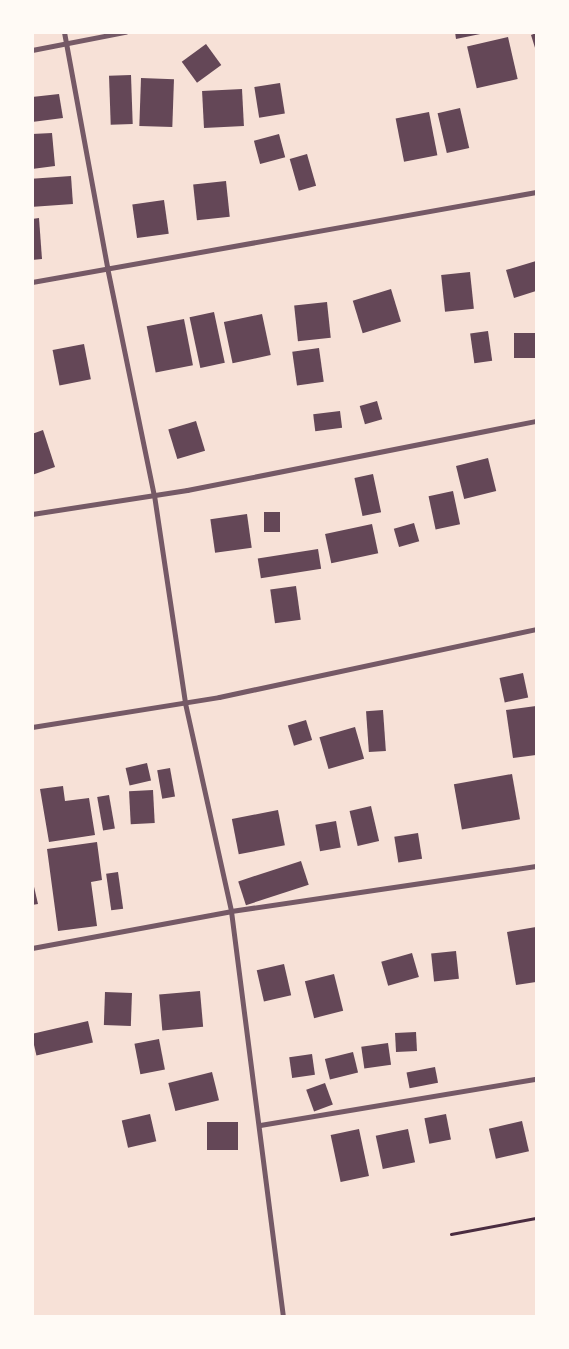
<!DOCTYPE html>
<html>
<head>
<meta charset="utf-8">
<style>
	body { margin:0 }
	#map { position:relative; width:569px; height:1349px; overflow:hidden; background:#f7e1d7; font-family:"Asap Condensed",sans-serif }
	div>[style] { position:absolute }
	.building>* { inset:0; background:#644757; transform-origin:0 0 }
	.path>* { height:3px; margin:-1.5px; padding:0 1.5px; transform-origin:1.5px; border-radius:1.5px; background:#4a2c40 }
	.minor>* { height:5px; margin:-2.5px; padding:0 2.5px; transform-origin:2.5px; border-radius:2.5px; background:#755966 }
	span { translate:-50% -50%; white-space:nowrap; text-align:center; line-height:1.15; -webkit-text-stroke:4.5px #fffaf5; paint-order:stroke }
	.frame { position:absolute; inset:0; border:34px solid #fffaf5; pointer-events:none }
</style>
</head>
<body>
<div id="map">
	<div class="building">
		<div style="clip-path:polygon(455px 32px,485px 32px,485px 33px,456px 39px)"></div>
		<div style="clip-path:polygon(536px 33px,536px 51px,531px 35px)"></div>
		<div style="left:508px;top:37px;width:43px;height:42px;rotate:77deg"></div>
		<div style="left:206px;top:44px;width:26px;height:30px;rotate:54deg"></div>
		<div style="left:131px;top:75px;width:49px;height:22px;rotate:88deg"></div>
		<div style="left:141px;top:78px;width:33px;height:48px;rotate:2deg"></div>
		<div style="left:280px;top:83px;width:31px;height:26px;rotate:81deg"></div>
		<div style="left:242px;top:89px;width:37px;height:40px;rotate:87deg"></div>
		<div style="clip-path:polygon(59px 94px,63px 118px,32px 122px,32px 97px)"></div>
		<div style="left:460px;top:108px;width:41px;height:23px;rotate:77deg"></div>
		<div style="left:429px;top:112px;width:44px;height:34px;rotate:79deg"></div>
		<div style="clip-path:polygon(52px 133px,55px 166px,32px 169px,32px 134px)"></div>
		<div style="left:279px;top:134px;width:24px;height:26px;rotate:75deg"></div>
		<div style="left:307px;top:154px;width:33px;height:18px;rotate:74deg"></div>
		<div style="left:71px;top:176px;width:28px;height:39px;rotate:86deg"></div>
		<div style="left:226px;top:181px;width:36px;height:33px;rotate:84deg"></div>
		<div style="left:164px;top:200px;width:34px;height:32px;rotate:82deg"></div>
		<div style="clip-path:polygon(39px 218px,42px 259px,32px 260px,32px 219px)"></div>
		<div style="clip-path:polygon(536px 261px,536px 291px,514px 298px,506px 270px)"></div>
		<div style="left:470px;top:272px;width:37px;height:29px;rotate:84deg"></div>
		<div style="left:391px;top:289px;width:34px;height:40px;rotate:73deg"></div>
		<div style="left:327px;top:302px;width:36px;height:33px;rotate:84deg"></div>
		<div style="left:214px;top:312px;width:52px;height:25px;rotate:78deg"></div>
		<div style="left:262px;top:314px;width:42px;height:39px;rotate:78deg"></div>
		<div style="left:184px;top:319px;width:47px;height:38px;rotate:79deg"></div>
		<div style="left:488px;top:331px;width:30px;height:18px;rotate:82deg"></div>
		<div style="left:536px;top:333px;width:25px;height:22px;rotate:90deg"></div>
		<div style="left:84px;top:344px;width:36px;height:32px;rotate:79deg"></div>
		<div style="left:319px;top:348px;width:34px;height:27px;rotate:82deg"></div>
		<div style="left:377px;top:401px;width:19px;height:18px;rotate:74deg"></div>
		<div style="left:340px;top:411px;width:17px;height:27px;rotate:83deg"></div>
		<div style="left:196px;top:421px;width:31px;height:29px;rotate:73deg"></div>
		<div style="clip-path:polygon(43px 430px,55px 467px,32px 475px,32px 434px)"></div>
		<div style="left:488px;top:458px;width:34px;height:33px;rotate:76deg"></div>
		<div style="left:373px;top:474px;width:39px;height:19px;rotate:78deg"></div>
		<div style="left:453px;top:491px;width:34px;height:25px;rotate:78deg"></div>
		<div style="left:264px;top:512px;width:16px;height:20px"></div>
		<div style="left:247px;top:514px;width:34px;height:37px;rotate:82deg"></div>
		<div style="left:414px;top:523px;width:19px;height:21px;rotate:74deg"></div>
		<div style="left:372px;top:524px;width:30px;height:48px;rotate:78deg"></div>
		<div style="left:318px;top:549px;width:20px;height:61px;rotate:81deg"></div>
		<div style="left:296px;top:586px;width:34px;height:26px;rotate:82deg"></div>
		<div style="left:523px;top:673px;width:25px;height:24px;rotate:78deg"></div>
		<div style="clip-path:polygon(536px 706px,536px 755px,513px 758px,506px 710px)"></div>
		<div style="left:383px;top:710px;width:41px;height:17px;rotate:86deg"></div>
		<div style="left:306px;top:720px;width:21px;height:19px;rotate:73deg"></div>
		<div style="left:355px;top:727px;width:33px;height:37px;rotate:74deg"></div>
		<div style="left:147px;top:763px;width:18px;height:22px;rotate:77deg"></div>
		<div style="left:170px;top:768px;width:29px;height:13px;rotate:80deg"></div>
		<div style="left:512px;top:774px;width:46px;height:59px;rotate:80deg"></div>
		<div style="clip-path:polygon(63px 786px,65px 801px,89px 798px,95px 835px,49px 842px,40px 789px)"></div>
		<div style="left:153px;top:790px;width:33px;height:24px;rotate:87deg"></div>
		<div style="left:109px;top:795px;width:34px;height:12px;rotate:80deg"></div>
		<div style="left:371px;top:806px;width:36px;height:22px;rotate:77deg"></div>
		<div style="left:278px;top:810px;width:36px;height:47px;rotate:79deg"></div>
		<div style="left:336px;top:821px;width:27px;height:21px;rotate:80deg"></div>
		<div style="left:418px;top:833px;width:26px;height:24px;rotate:81deg"></div>
		<div style="clip-path:polygon(97px 842px,102px 880px,91px 882px,97px 926px,58px 931px,47px 849px)"></div>
		<div style="left:301px;top:861px;width:25px;height:66px;rotate:72deg"></div>
		<div style="left:118px;top:872px;width:37px;height:12px;rotate:82deg"></div>
		<div style="clip-path:polygon(32px 878px,38px 904px,32px 905px)"></div>
		<div style="clip-path:polygon(536px 927px,536px 982px,516px 985px,507px 932px)"></div>
		<div style="left:456px;top:951px;width:28px;height:25px;rotate:84deg"></div>
		<div style="left:412px;top:953px;width:25px;height:32px;rotate:74deg"></div>
		<div style="left:284px;top:964px;width:32px;height:28px;rotate:77deg"></div>
		<div style="left:334px;top:974px;width:38px;height:30px;rotate:76deg"></div>
		<div style="left:200px;top:991px;width:36px;height:41px;rotate:85deg"></div>
		<div style="left:105px;top:992px;width:27px;height:33px;rotate:2deg"></div>
		<div style="left:88px;top:1021px;width:22px;height:58px;rotate:77deg"></div>
		<div style="left:416px;top:1032px;width:19px;height:21px;rotate:87deg"></div>
		<div style="left:159px;top:1039px;width:31px;height:25px;rotate:79deg"></div>
		<div style="left:388px;top:1043px;width:22px;height:27px;rotate:82deg"></div>
		<div style="left:353px;top:1052px;width:21px;height:29px;rotate:76deg"></div>
		<div style="left:312px;top:1054px;width:21px;height:23px;rotate:82deg"></div>
		<div style="left:435px;top:1067px;width:16px;height:29px;rotate:79deg"></div>
		<div style="left:212px;top:1072px;width:29px;height:45px;rotate:76deg"></div>
		<div style="left:325px;top:1083px;width:23px;height:20px;rotate:70deg"></div>
		<div style="left:150px;top:1114px;width:28px;height:29px;rotate:77deg"></div>
		<div style="left:446px;top:1114px;width:26px;height:22px;rotate:79deg"></div>
		<div style="left:522px;top:1121px;width:31px;height:34px;rotate:77deg"></div>
		<div style="left:207px;top:1122px;width:31px;height:28px"></div>
		<div style="left:359px;top:1129px;width:48px;height:29px;rotate:78deg"></div>
		<div style="left:408px;top:1129px;width:34px;height:33px;rotate:78deg"></div>
	</div>
	<div class="path">
		<div style="left:451px;top:1234px;width:86px;rotate:-10.7deg"></div>
	</div>
	<div class="minor">
		<div style="left:64px;top:32px;width:239px;rotate:79.6deg"></div>
		<div style="left:107px;top:267px;width:233px;rotate:78.4deg"></div>
		<div style="left:154px;top:495px;width:210px;rotate:81.5deg"></div>
		<div style="left:185px;top:703px;width:213px;rotate:77.5deg"></div>
		<div style="left:231px;top:911px;width:408px;rotate:82.7deg"></div>
		<div style="left:32px;top:50px;width:95px;rotate:-11deg"></div>
		<div style="left:32px;top:282px;width:512px;rotate:-10.12deg"></div>
		<div style="left:32px;top:514px;width:157px;rotate:-8.8deg"></div>
		<div style="left:187px;top:490px;width:356px;rotate:-11.2deg"></div>
		<div style="left:32px;top:727px;width:189px;rotate:-9.1deg"></div>
		<div style="left:219px;top:697px;width:324px;rotate:-12.1deg"></div>
		<div style="left:32px;top:948px;width:202px;rotate:-10.5deg"></div>
		<div style="left:231px;top:911px;width:308px;rotate:-8.4deg"></div>
		<div style="left:260px;top:1125px;width:280px;rotate:-9.5deg"></div>
	</div>
	<div class="frame"></div>
</div>
</body>
</html>
